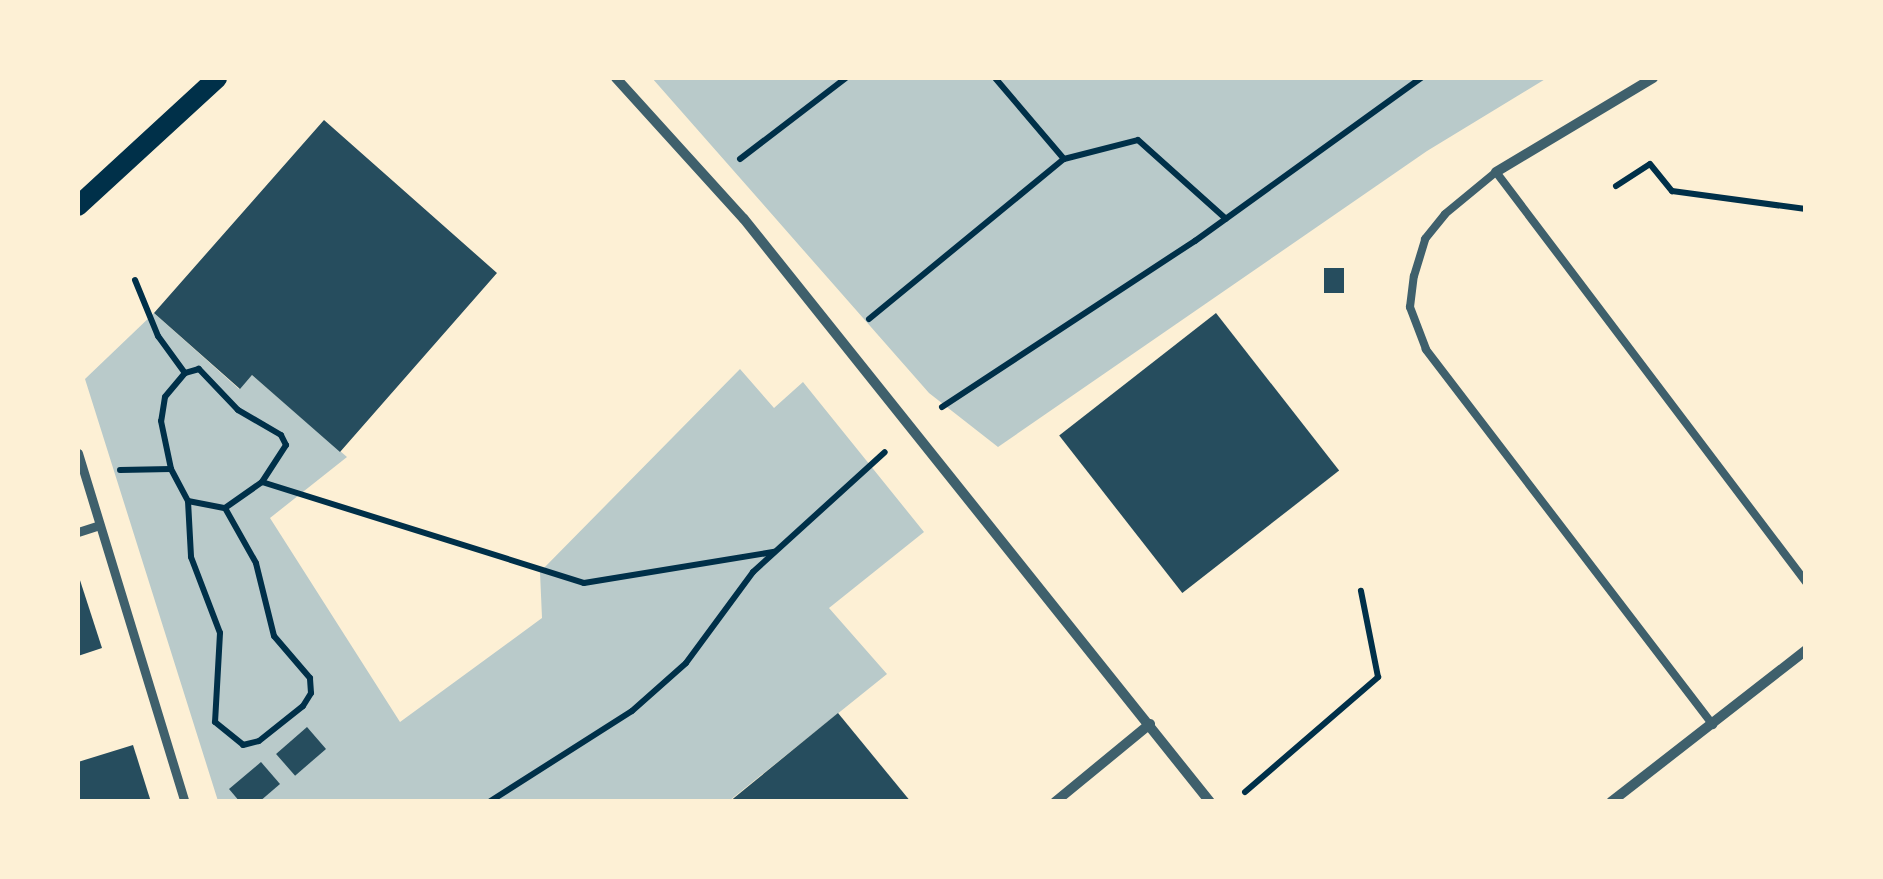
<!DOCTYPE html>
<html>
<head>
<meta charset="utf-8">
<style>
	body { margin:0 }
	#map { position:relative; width:1883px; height:879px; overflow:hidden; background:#fdf0d5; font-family:Roboto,sans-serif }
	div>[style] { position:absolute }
	.green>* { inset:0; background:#b9caca }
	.building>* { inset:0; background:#264d5e; transform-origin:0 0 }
	.path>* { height:6px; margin:-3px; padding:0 3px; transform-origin:3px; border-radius:3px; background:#003049 }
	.service>* { height:8px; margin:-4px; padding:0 4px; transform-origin:4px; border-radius:4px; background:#3f606c }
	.pedestrian>* { height:9px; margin:-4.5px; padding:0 4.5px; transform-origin:4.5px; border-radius:4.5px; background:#3f606c }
	.minor>* { height:10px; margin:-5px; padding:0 5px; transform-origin:5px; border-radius:5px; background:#3f606c }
	.secondary>* { height:20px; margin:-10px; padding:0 10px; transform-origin:10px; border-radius:10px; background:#003049 }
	span { translate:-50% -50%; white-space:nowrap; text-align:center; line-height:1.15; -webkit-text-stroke:10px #fdf0d5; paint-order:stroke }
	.frame { position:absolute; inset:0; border:80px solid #fdf0d5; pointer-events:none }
</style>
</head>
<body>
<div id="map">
	<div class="green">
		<div style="clip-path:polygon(652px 78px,1547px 78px,1427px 151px,998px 447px,929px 393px)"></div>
		<div style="clip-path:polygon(154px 313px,239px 389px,252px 375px,347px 457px,270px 518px,400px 722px,542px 618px,540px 572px,740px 369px,774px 408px,803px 382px,924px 532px,829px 608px,887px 674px,729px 801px,218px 801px,85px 379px)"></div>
	</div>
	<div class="building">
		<div style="clip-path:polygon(324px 120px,497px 273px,340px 452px,252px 375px,240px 389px,154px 313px)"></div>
		<div style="left:1324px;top:268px;width:20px;height:25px"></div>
		<div style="left:1216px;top:313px;width:200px;height:199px;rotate:52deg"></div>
		<div style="clip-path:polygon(78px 574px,102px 648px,78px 656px)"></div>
		<div style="clip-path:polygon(838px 713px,911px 802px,729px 802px)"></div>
		<div style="left:307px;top:727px;width:29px;height:41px;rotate:49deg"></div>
		<div style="clip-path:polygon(133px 745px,151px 802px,78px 802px,78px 762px)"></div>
		<div style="clip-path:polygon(261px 762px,280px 784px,259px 802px,240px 802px,229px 789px)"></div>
	</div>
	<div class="path">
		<div style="left:740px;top:159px;width:133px;rotate:-37.4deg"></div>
		<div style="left:1064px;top:159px;width:76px;rotate:-14.4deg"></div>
		<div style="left:1138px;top:140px;width:118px;rotate:41.9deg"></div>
		<div style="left:1616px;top:186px;width:40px;rotate:-32.9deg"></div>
		<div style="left:1650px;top:164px;width:35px;rotate:51deg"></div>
		<div style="left:1672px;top:191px;width:135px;rotate:7.7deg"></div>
		<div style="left:135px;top:280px;width:61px;rotate:67.7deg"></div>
		<div style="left:158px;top:336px;width:46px;rotate:53.9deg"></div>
		<div style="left:869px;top:319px;width:252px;rotate:-39.4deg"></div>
		<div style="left:1064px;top:159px;width:106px;rotate:-130.4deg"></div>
		<div style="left:942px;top:407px;width:303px;rotate:-33.3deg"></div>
		<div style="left:1195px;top:241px;width:279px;rotate:-35.8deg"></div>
		<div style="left:120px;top:470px;width:51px;rotate:-1.1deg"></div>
		<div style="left:171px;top:469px;width:36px;rotate:62deg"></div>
		<div style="left:188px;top:501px;width:56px;rotate:86.9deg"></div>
		<div style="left:191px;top:557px;width:81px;rotate:69.1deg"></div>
		<div style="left:220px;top:633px;width:89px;rotate:93.2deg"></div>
		<div style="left:215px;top:722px;width:36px;rotate:39deg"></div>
		<div style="left:243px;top:745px;width:16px;rotate:-14deg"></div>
		<div style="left:259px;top:741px;width:56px;rotate:-38.5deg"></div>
		<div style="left:303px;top:706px;width:15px;rotate:-58deg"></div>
		<div style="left:311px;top:693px;width:15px;rotate:-94deg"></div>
		<div style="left:310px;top:678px;width:55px;rotate:-130.6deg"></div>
		<div style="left:274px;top:636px;width:75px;rotate:-103.9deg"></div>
		<div style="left:256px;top:563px;width:63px;rotate:-119.4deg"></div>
		<div style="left:225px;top:508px;width:45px;rotate:-35.1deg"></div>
		<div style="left:262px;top:482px;width:44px;rotate:-57deg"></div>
		<div style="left:286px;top:445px;width:11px;rotate:-117deg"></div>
		<div style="left:281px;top:435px;width:50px;rotate:-149.8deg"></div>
		<div style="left:238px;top:410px;width:57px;rotate:-133.6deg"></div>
		<div style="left:199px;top:369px;width:15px;rotate:164deg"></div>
		<div style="left:185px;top:373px;width:31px;rotate:130deg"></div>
		<div style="left:165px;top:397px;width:24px;rotate:99deg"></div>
		<div style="left:161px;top:421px;width:49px;rotate:78.2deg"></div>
		<div style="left:262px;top:482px;width:337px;rotate:17.4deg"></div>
		<div style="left:584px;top:583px;width:193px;rotate:-9.3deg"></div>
		<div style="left:188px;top:501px;width:38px;rotate:11deg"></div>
		<div style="left:1245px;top:792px;width:176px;rotate:-40.8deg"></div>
		<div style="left:1378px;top:677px;width:88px;rotate:-101.2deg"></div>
		<div style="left:489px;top:802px;width:169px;rotate:-32.5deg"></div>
		<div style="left:632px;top:711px;width:72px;rotate:-41.6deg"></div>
		<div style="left:686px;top:663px;width:113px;rotate:-53.6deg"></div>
		<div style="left:753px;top:572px;width:178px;rotate:-42.3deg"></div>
	</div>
	<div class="service">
		<div style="left:1713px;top:725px;width:473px;rotate:-127.4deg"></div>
		<div style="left:1426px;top:349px;width:45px;rotate:-110.9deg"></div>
		<div style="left:1410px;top:307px;width:31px;rotate:-83deg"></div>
		<div style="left:1414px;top:276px;width:39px;rotate:-73deg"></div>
		<div style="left:1425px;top:239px;width:32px;rotate:-51deg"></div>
		<div style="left:1445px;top:214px;width:66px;rotate:-39.5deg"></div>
		<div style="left:1496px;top:172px;width:514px;rotate:52.91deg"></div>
	</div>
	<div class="pedestrian">
		<div style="left:78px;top:453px;width:365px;rotate:73deg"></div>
		<div style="left:78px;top:532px;width:22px;rotate:-18deg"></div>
	</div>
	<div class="minor">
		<div style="left:616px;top:78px;width:190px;rotate:47.8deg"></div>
		<div style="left:744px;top:219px;width:746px;rotate:51.36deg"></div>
		<div style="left:1496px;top:172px;width:183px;rotate:-30.9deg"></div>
		<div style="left:1055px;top:802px;width:123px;rotate:-39.4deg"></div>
		<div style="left:1611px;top:802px;width:247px;rotate:-37.9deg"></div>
	</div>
	<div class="secondary">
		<div style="left:78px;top:206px;width:189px;rotate:-42.6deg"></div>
	</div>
	<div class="frame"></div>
</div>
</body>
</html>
